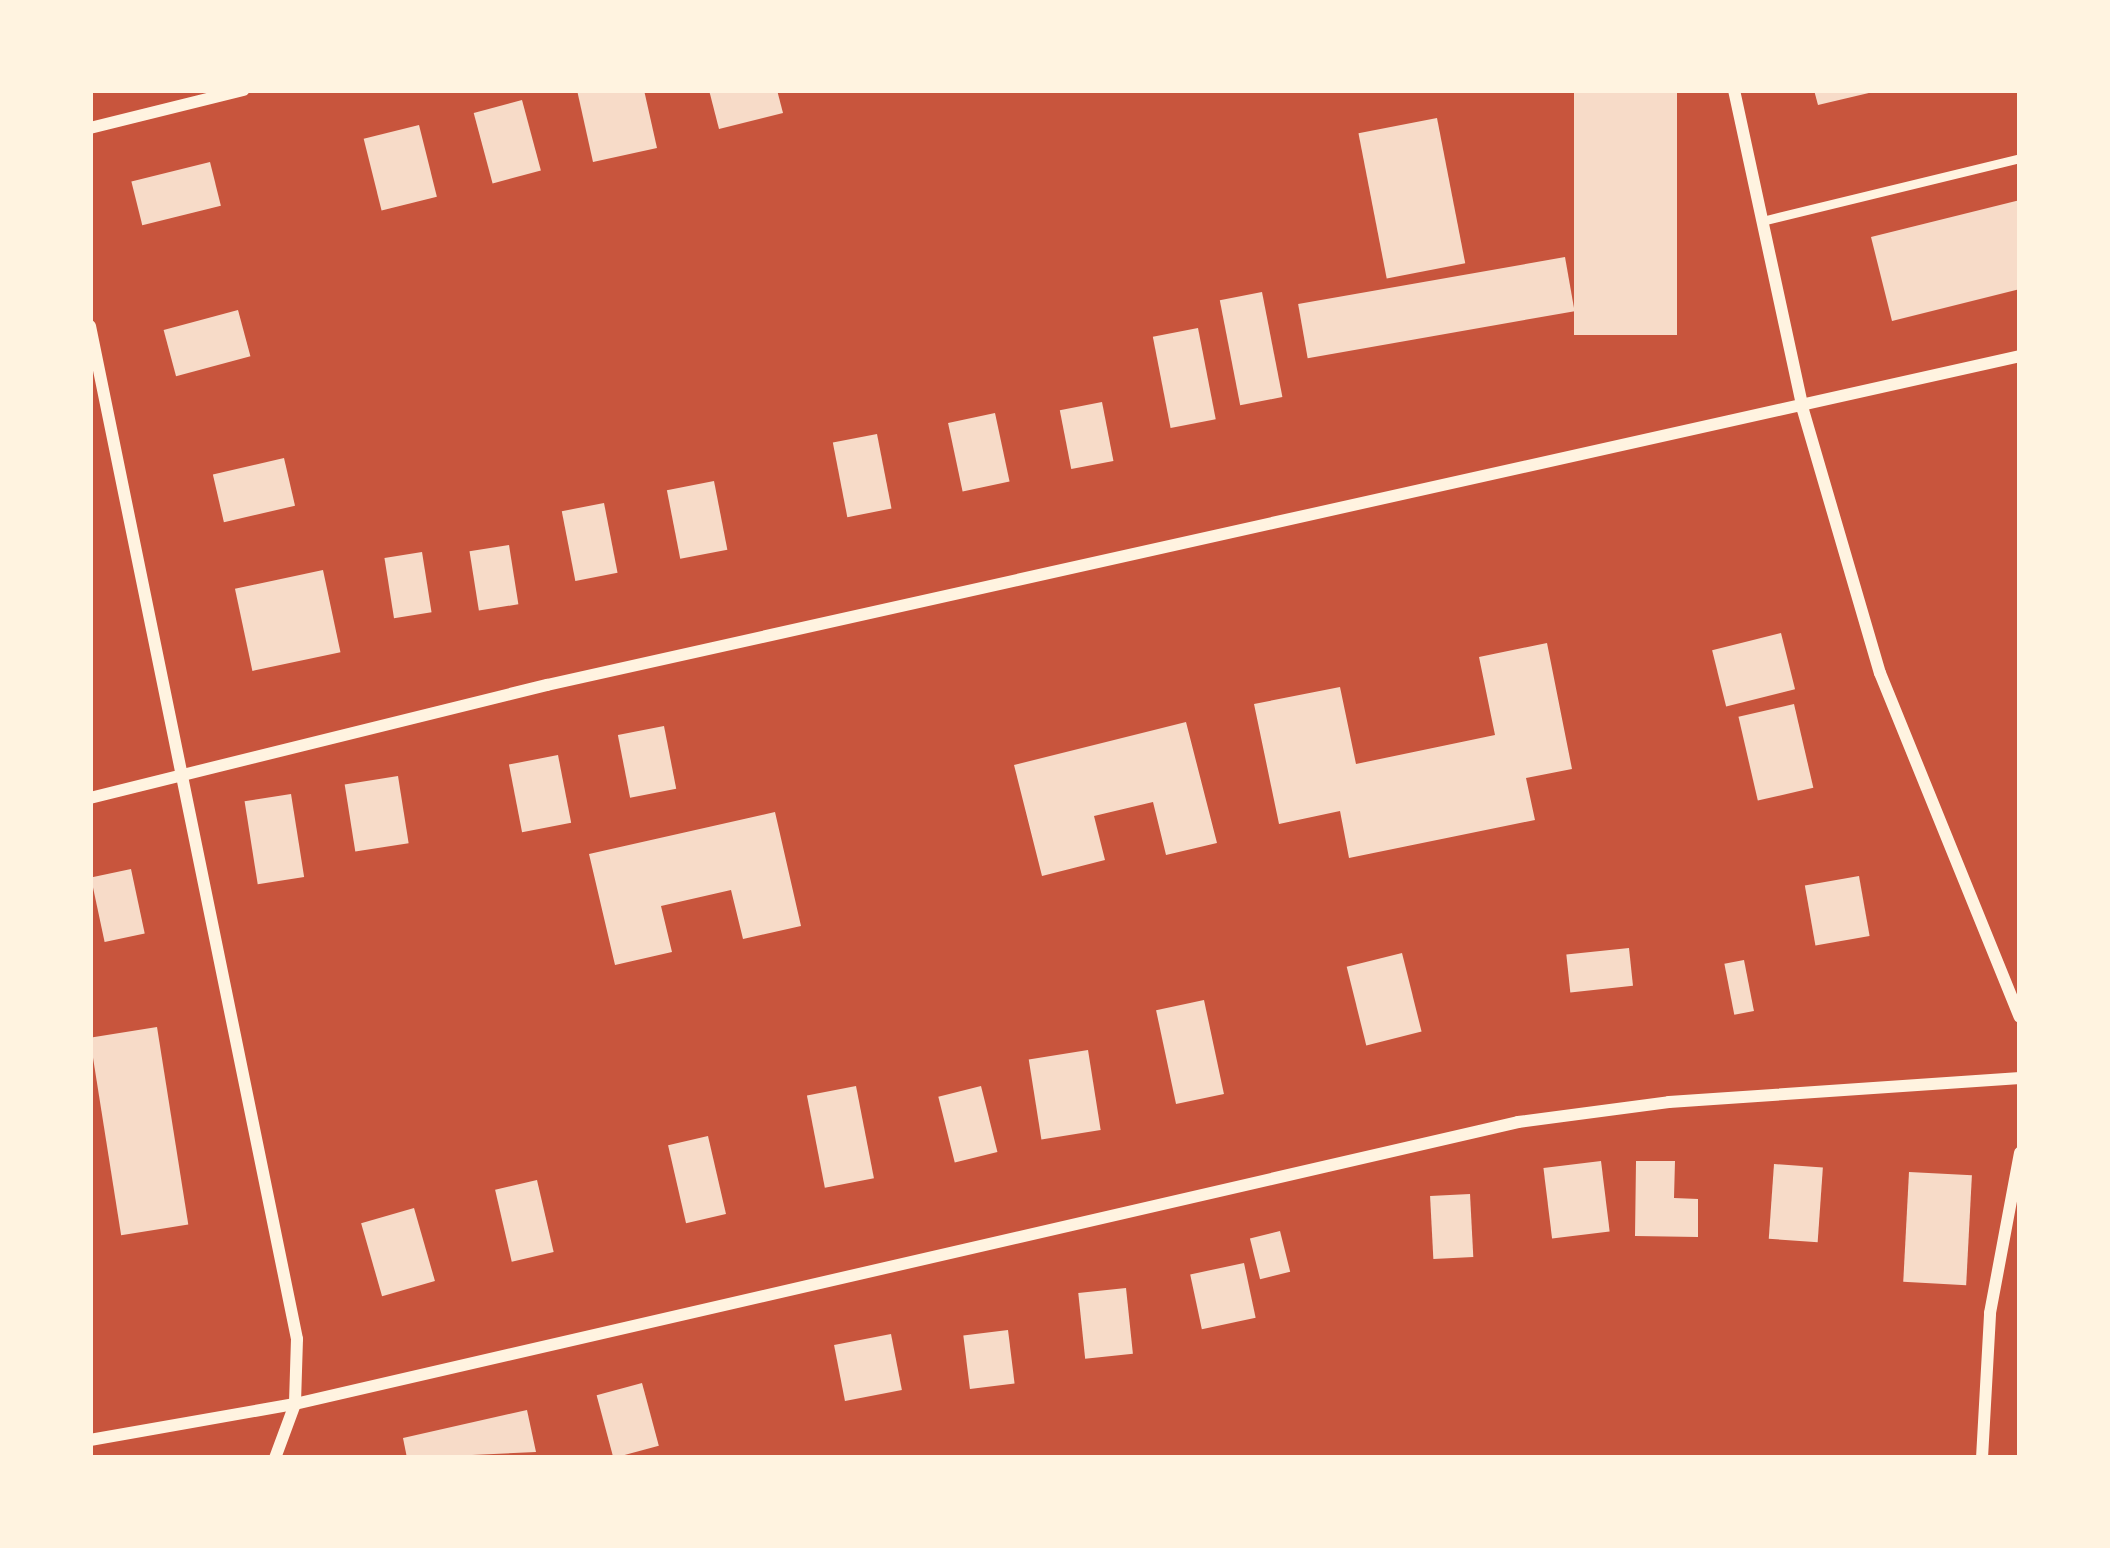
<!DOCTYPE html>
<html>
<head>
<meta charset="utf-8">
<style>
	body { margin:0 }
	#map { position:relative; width:2110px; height:1548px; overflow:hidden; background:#c8553d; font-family:"Sofia Sans Condensed",sans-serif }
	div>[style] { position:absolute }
	.building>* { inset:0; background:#f7dbc8; transform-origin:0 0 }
	.service>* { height:9px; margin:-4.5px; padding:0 4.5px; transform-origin:4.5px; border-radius:4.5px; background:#fff3e0 }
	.minor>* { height:12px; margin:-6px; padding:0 6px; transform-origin:6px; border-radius:6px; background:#fff3e0 }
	span { translate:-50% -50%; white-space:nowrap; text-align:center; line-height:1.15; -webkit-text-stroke:12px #fff3e0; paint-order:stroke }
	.frame { position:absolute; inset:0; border:93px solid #fff3e0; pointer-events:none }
</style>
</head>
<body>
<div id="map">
	<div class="building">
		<div style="clip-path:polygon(577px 90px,644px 90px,657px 148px,593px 162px)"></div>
		<div style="clip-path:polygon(709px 90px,777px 90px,783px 113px,719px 129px)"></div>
		<div style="left:1574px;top:90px;width:103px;height:245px"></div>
		<div style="clip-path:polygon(1814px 90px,1873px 90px,1873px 92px,1818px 105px)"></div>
		<div style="left:522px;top:100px;width:73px;height:50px;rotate:75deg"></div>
		<div style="left:1437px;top:118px;width:148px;height:80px;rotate:79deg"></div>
		<div style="left:419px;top:125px;width:74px;height:57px;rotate:76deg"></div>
		<div style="left:210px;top:162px;width:45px;height:81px;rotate:76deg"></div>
		<div style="clip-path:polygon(2020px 200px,2020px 289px,1892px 321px,1871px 237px)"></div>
		<div style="left:1565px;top:257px;width:55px;height:271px;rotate:80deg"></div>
		<div style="left:1262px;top:292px;width:107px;height:43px;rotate:79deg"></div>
		<div style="left:238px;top:310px;width:48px;height:77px;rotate:75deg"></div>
		<div style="left:1198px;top:328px;width:93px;height:46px;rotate:79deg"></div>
		<div style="left:1102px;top:402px;width:60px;height:43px;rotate:79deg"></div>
		<div style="left:995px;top:413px;width:70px;height:48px;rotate:78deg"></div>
		<div style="left:877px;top:434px;width:76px;height:45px;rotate:79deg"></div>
		<div style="left:284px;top:458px;width:49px;height:73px;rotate:77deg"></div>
		<div style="left:714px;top:481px;width:70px;height:48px;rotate:79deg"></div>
		<div style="left:604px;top:503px;width:71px;height:43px;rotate:79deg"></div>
		<div style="left:509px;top:545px;width:60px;height:40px;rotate:81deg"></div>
		<div style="left:422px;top:552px;width:61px;height:38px;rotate:81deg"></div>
		<div style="left:323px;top:570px;width:84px;height:90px;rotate:78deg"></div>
		<div style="left:1781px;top:633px;width:58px;height:71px;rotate:76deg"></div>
		<div style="clip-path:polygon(1547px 643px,1572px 769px,1526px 778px,1535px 820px,1349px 858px,1340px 811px,1279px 824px,1254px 704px,1340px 687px,1356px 764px,1495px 735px,1479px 657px)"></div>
		<div style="left:1794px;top:704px;width:86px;height:57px;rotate:77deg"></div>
		<div style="clip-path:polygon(1186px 722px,1217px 843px,1166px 855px,1153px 802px,1094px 816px,1105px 860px,1042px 876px,1014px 765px)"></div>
		<div style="left:664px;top:726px;width:64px;height:47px;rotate:79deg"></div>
		<div style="left:558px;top:755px;width:69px;height:50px;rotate:79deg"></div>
		<div style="left:398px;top:776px;width:68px;height:54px;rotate:81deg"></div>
		<div style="left:291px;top:794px;width:84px;height:47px;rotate:81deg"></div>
		<div style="clip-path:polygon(775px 812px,801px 926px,743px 939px,731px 890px,661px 906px,672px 952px,615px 965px,589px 854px)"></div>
		<div style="left:131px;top:869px;width:66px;height:41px;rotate:78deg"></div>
		<div style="left:1859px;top:876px;width:61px;height:55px;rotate:80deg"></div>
		<div style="left:1629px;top:948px;width:38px;height:63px;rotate:84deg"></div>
		<div style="left:1402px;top:953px;width:81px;height:57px;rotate:76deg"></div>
		<div style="left:1744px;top:960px;width:52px;height:20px;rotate:79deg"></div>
		<div style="left:1204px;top:1000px;width:96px;height:49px;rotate:78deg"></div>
		<div style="left:157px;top:1027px;width:200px;height:68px;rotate:81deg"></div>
		<div style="left:1088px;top:1050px;width:81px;height:60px;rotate:81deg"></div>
		<div style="left:856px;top:1086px;width:94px;height:50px;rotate:79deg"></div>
		<div style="left:981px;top:1086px;width:68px;height:44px;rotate:76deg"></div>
		<div style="left:708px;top:1136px;width:80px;height:41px;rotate:77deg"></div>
		<div style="left:1601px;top:1161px;width:71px;height:58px;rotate:83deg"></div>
		<div style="clip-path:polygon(1636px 1161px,1675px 1161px,1674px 1198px,1698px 1199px,1698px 1237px,1635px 1236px)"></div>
		<div style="left:1774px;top:1164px;width:49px;height:75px;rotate:4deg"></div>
		<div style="left:1909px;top:1172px;width:63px;height:110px;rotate:3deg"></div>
		<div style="left:537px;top:1180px;width:74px;height:43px;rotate:77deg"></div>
		<div style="left:1470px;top:1194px;width:63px;height:40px;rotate:87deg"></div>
		<div style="left:414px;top:1208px;width:76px;height:55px;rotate:74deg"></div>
		<div style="left:1280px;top:1231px;width:42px;height:31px;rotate:76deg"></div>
		<div style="left:1244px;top:1263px;width:56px;height:55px;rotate:78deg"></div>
		<div style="left:1126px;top:1288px;width:66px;height:48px;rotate:84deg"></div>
		<div style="left:1008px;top:1330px;width:54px;height:45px;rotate:83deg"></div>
		<div style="left:891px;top:1334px;width:57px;height:58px;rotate:79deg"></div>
		<div style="left:642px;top:1383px;width:65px;height:47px;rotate:75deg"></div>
		<div style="clip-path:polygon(527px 1410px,536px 1452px,407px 1458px,403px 1438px)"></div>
	</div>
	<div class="service">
		<div style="left:1762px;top:221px;width:266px;rotate:-13.7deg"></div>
	</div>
	<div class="minor">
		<div style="left:1734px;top:90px;width:327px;rotate:77.8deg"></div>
		<div style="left:1803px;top:410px;width:274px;rotate:73.7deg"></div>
		<div style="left:1880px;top:673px;width:371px;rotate:67.9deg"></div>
		<div style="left:90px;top:128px;width:158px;rotate:-13.9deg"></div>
		<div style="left:90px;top:326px;width:1034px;rotate:78.45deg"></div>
		<div style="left:297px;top:1339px;width:65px;rotate:91.8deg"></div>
		<div style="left:295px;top:1404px;width:58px;rotate:110.3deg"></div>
		<div style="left:90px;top:798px;width:471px;rotate:-13.9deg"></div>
		<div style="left:547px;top:685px;width:1509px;rotate:-12.59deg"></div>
		<div style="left:90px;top:1440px;width:208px;rotate:-10deg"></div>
		<div style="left:295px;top:1404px;width:1255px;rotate:-12.98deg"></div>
		<div style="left:1518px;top:1122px;width:152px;rotate:-7.5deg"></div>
		<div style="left:1669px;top:1102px;width:352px;rotate:-3.9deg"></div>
		<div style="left:1982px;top:1458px;width:145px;rotate:-86.8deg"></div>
		<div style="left:1990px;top:1313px;width:163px;rotate:-79.4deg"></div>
	</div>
	<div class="frame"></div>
</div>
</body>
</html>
